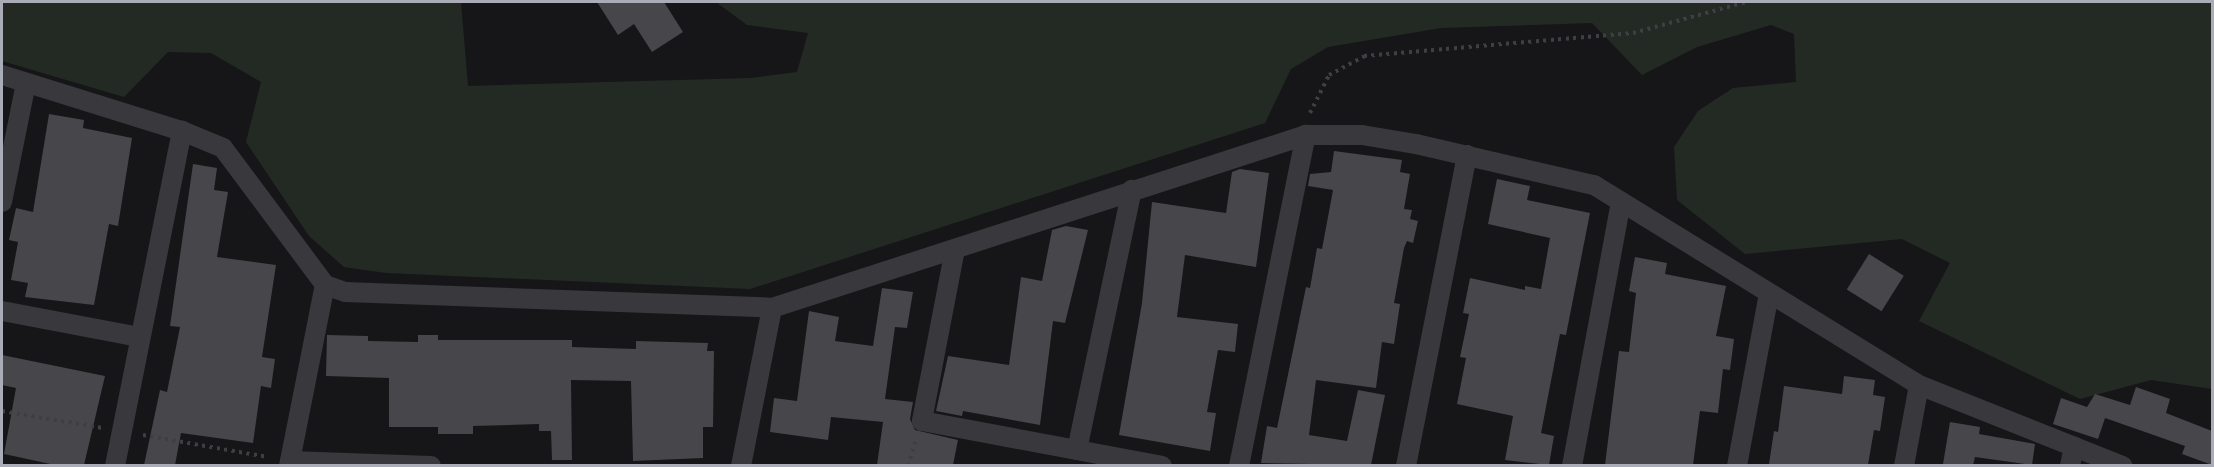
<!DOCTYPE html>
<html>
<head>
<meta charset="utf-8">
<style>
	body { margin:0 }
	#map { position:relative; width:2214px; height:467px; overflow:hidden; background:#161618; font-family:"Source Sans 3",sans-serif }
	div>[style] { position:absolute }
	.green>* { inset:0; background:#232a24 }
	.building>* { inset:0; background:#46464b; transform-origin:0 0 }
	.path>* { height:4px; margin-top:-2px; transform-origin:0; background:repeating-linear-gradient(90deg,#3e3f43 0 3px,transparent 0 7.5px) }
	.street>* { height:20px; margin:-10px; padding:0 10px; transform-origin:10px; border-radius:10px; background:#38383d }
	span { translate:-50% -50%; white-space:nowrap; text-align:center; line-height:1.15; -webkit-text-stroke:4.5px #111113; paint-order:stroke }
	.frame { position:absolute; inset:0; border:3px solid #aaadb7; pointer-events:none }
</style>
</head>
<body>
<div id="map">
	<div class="green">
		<div style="clip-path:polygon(2px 2px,461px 2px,468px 86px,751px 78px,797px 72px,808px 33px,747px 25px,716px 2px,2212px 2px,2212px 389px,2151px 380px,2080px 399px,1919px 321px,1950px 263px,1902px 239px,1745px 254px,1677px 200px,1674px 147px,1698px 111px,1733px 88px,1796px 82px,1794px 34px,1771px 25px,1697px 47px,1642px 75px,1592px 23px,1441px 28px,1328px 47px,1291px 69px,1265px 123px,750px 289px,386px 273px,344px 267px,309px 236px,246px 142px,261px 82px,211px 53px,168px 52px,124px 97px,2px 61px)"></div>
	</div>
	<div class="building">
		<div style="clip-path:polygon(597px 2px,664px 2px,683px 32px,652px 52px,634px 24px,618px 35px)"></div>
		<div style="clip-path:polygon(49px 114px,84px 120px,83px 128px,132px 138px,118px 226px,109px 224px,94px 305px,25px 297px,28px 283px,11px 280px,18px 242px,9px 240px,16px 208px,33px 212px)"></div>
		<div style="clip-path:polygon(1334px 151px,1402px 160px,1400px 172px,1410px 174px,1404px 209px,1412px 210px,1410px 219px,1418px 221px,1413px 243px,1407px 241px,1404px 248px,1394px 303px,1400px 304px,1394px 344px,1382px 342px,1376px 388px,1316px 380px,1309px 435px,1347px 441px,1358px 390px,1385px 395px,1371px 465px,1261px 463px,1267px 426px,1277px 428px,1306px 287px,1310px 288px,1317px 248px,1322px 249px,1333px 190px,1308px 186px,1310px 174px,1331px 172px)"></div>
		<div style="clip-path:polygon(193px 164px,217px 168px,214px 190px,228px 192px,217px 257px,276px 265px,262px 357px,275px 359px,271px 388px,261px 386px,253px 443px,181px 433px,175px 465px,144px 465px,160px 390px,167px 392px,180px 327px,170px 326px)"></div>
		<div style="clip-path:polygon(1240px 169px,1269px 173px,1256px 267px,1185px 255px,1177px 317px,1238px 324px,1235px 352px,1218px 350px,1207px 412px,1216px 413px,1210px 451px,1119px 435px,1142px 303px,1152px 202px,1226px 213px,1232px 172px)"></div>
		<div style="clip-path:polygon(1497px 179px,1530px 186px,1527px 200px,1590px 213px,1566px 335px,1560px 334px,1541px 433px,1554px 436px,1549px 465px,1505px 460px,1513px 416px,1457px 404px,1466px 358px,1460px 357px,1469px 314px,1463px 313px,1470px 278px,1525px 290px,1525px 286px,1541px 289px,1550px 238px,1488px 224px)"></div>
		<div style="clip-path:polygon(1066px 226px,1088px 230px,1065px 323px,1053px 321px,1040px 425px,963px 411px,962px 416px,936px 411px,948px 356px,1009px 365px,1021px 277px,1042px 281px,1052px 230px)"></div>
		<div style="left:1869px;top:254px;width:41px;height:42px;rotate:32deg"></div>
		<div style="clip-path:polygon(1635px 257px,1667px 263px,1665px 274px,1726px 286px,1716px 336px,1734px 339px,1730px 370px,1723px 369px,1718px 413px,1700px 411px,1693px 465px,1605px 465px,1619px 351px,1629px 352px,1636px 293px,1629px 291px)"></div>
		<div style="clip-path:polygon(882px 288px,913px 292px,907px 328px,895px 327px,885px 399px,913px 402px,910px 419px,915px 430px,958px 440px,953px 465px,877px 465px,883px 422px,831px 417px,828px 440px,770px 432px,774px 398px,797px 401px,809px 311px,839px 317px,835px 341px,873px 346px)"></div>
		<div style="clip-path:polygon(327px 335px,368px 336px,368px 341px,418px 342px,418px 335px,438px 335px,438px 340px,572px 340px,572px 347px,636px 349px,636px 341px,708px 343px,707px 351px,714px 351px,713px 427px,703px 427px,703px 458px,633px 461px,631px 381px,571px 380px,572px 460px,552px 460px,551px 431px,539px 431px,539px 424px,473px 426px,473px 434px,438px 434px,438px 427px,389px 427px,389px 378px,326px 376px)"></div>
		<div style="clip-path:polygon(2px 355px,105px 376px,84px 465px,55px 465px,4px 454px,16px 388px,2px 385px)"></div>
		<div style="clip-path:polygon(1844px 376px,1875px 380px,1873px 395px,1885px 397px,1880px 431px,1874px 430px,1868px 465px,1769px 464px,1774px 431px,1778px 432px,1784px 386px,1842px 394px)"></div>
		<div style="clip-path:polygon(2136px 387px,2170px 399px,2166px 413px,2212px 431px,2212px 465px,2182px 454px,2185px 446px,2105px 418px,2098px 439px,2053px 424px,2061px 398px,2087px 407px,2095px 394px,2130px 405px)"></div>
		<div style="clip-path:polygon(1950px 422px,1980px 427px,1979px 434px,2035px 444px,2032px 465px,1975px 457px,1973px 465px,1943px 464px)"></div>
	</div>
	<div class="path">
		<div style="left:1310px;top:113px;width:42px;rotate:-63.4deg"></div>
		<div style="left:1329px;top:75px;width:40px;rotate:-28deg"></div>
		<div style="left:1364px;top:56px;width:270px;rotate:-4.9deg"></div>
		<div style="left:1633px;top:33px;width:117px;rotate:-15.3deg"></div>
		<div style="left:2px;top:411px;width:102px;rotate:9.6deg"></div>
		<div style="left:143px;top:435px;width:127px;rotate:10deg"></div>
		<div style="left:908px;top:466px;width:27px;rotate:-73deg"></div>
	</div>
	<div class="street">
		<div style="left:2px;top:75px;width:189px;rotate:17.3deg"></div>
		<div style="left:182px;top:131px;width:44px;rotate:22.5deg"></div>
		<div style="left:223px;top:148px;width:171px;rotate:53.3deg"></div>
		<div style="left:325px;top:285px;width:21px;rotate:19deg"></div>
		<div style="left:345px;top:292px;width:427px;rotate:2.1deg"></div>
		<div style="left:772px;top:308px;width:561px;rotate:-17.95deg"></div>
		<div style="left:1306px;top:135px;width:56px"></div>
		<div style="left:1362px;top:135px;width:55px;rotate:9.5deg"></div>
		<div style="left:1416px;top:144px;width:183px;rotate:13deg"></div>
		<div style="left:1594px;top:185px;width:382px;rotate:31.6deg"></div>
		<div style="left:1919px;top:385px;width:219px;rotate:21.7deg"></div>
		<div style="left:2px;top:202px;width:121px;rotate:-78.6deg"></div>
		<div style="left:955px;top:249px;width:175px;rotate:100.9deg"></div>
		<div style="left:922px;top:421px;width:244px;rotate:10.6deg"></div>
		<div style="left:2px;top:311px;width:139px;rotate:10.7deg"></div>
		<div style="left:1077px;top:450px;width:266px;rotate:-78.1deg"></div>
		<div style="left:290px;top:461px;width:141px;rotate:2deg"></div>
		<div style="left:115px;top:466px;width:342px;rotate:-78.7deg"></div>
		<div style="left:289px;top:466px;width:185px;rotate:-78.8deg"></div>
		<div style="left:741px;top:466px;width:161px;rotate:-78.9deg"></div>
		<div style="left:1239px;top:466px;width:338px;rotate:-78.6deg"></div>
		<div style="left:1406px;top:466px;width:317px;rotate:-78.9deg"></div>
		<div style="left:1572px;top:466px;width:269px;rotate:-79.5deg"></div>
		<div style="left:1737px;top:466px;width:175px;rotate:-79.5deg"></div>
		<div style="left:1904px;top:466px;width:82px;rotate:-79.5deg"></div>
		<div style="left:2070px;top:466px;width:20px;rotate:-79deg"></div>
	</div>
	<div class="frame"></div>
</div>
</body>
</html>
